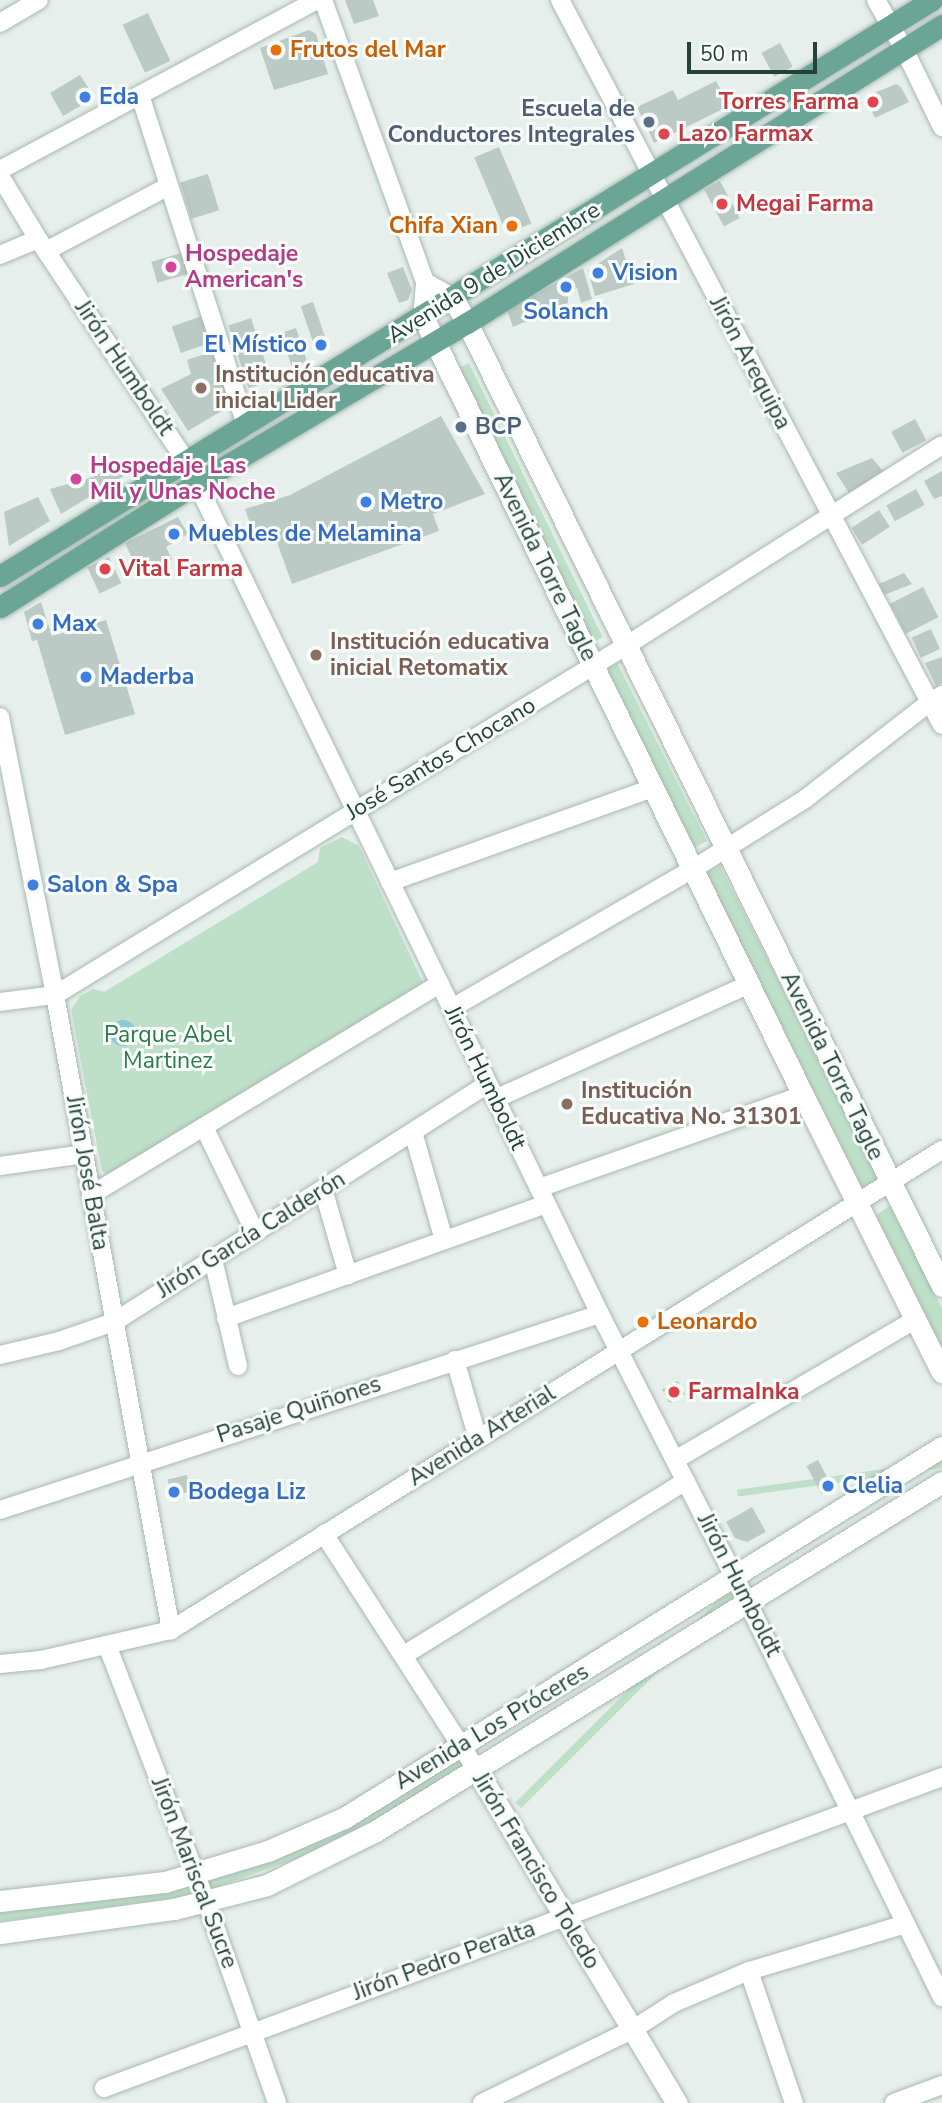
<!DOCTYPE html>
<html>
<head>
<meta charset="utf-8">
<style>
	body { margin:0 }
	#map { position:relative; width:942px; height:2103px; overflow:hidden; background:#e6efeb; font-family:"Nunito Sans",sans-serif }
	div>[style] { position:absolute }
	.green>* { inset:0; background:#bfe0c8; transform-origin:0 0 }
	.water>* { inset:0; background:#8ec9d4 }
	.round { border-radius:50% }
	.building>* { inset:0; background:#bbcac4; transform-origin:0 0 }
	.roads { filter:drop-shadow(0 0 2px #a8b8b2) drop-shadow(0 0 2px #a8b8b2) }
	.street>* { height:18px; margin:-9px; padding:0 9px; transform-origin:9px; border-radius:9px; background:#fff }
	.secondary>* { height:21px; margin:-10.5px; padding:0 10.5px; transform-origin:10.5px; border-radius:10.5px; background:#fff }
	.primary>* { height:21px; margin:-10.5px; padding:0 10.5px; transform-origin:10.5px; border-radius:10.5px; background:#6aa596 }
	.dots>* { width:19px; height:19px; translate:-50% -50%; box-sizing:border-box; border:4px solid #f7fbf9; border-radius:50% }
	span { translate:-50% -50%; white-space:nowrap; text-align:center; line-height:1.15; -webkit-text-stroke:6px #f7fbf9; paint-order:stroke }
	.food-label { font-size:23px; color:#c56008; font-weight:700 }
	.left { translate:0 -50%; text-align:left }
	.right { translate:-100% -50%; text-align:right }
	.shop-label { font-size:23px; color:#366cbe; font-weight:700 }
	.health-label { font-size:23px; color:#be3a42; font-weight:700 }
	.service-label { font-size:23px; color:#4e5e75; font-weight:700 }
	.hotel-label { font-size:23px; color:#b23c85; font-weight:700 }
	.street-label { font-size:23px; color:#24423a }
	.education-label { font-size:23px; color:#785e54; font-weight:700 }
	.park-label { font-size:23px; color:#2d7a4b }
	.scale { position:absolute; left:687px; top:42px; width:130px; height:32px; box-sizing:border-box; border:4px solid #24423a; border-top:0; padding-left:9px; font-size:21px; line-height:24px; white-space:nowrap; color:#24423a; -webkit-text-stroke:5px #f7fbf9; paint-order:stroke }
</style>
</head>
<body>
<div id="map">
	<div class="green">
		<div style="left:469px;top:363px;width:305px;height:16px;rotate:64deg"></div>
		<div style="clip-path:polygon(617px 663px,707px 841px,688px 851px,602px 669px)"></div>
		<div style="clip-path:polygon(342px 837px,359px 846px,423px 983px,422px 987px,114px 1178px,102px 1171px,71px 1010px,80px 996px,93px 989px,104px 992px,318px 862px,320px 848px)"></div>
		<div style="left:720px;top:866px;width:352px;height:22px;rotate:63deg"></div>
		<div style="clip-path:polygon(890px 1206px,942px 1308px,942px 1359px,871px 1218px)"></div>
		<div style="left:941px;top:1461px;width:7px;height:206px;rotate:82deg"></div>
		<div style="left:729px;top:1589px;width:8px;height:302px;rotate:45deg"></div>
		<div style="clip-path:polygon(455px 1758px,465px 1767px,335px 1845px,211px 1889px,206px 1882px,331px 1834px)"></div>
		<div style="clip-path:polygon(192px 1881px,196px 1895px,0 1921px,0 1912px)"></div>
	</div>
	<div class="water">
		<div class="round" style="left:110px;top:1020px;width:26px;height:26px"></div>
	</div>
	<div class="building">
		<div style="clip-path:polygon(345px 0,373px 0,379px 16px,354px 24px)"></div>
		<div style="left:148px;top:13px;width:53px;height:28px;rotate:65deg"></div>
		<div style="clip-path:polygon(309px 30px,316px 34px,328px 74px,274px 90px,260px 48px)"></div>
		<div style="left:780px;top:43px;width:27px;height:21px;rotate:62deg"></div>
		<div style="clip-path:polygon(80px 75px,91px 92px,89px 101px,63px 116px,50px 93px)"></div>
		<div style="clip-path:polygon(716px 81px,729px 106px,654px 143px,637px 107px,673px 90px,678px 100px)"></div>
		<div style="clip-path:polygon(896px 84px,901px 87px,909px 102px,875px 118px,865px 97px)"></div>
		<div style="left:499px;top:147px;width:83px;height:27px;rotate:67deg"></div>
		<div style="left:208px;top:174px;width:38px;height:29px;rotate:73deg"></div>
		<div style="left:720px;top:181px;width:42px;height:18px;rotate:62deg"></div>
		<div style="clip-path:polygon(622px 248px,634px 284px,595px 296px,588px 270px)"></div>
		<div style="left:185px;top:252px;width:22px;height:35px;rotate:74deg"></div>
		<div style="clip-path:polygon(403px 267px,412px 290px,408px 300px,399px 303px,387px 273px)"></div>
		<div style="clip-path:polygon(583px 268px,592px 299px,581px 303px,577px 288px,568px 294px,568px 303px,513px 327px,507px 310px)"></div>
		<div style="left:313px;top:302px;width:49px;height:13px;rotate:71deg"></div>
		<div style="left:202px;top:316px;width:28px;height:32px;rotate:71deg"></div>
		<div style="left:251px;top:318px;width:66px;height:24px;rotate:72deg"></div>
		<div style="left:296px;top:328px;width:35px;height:16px;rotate:72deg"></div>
		<div style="clip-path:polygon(214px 351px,230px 406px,188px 431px,161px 389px,191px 374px,187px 360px)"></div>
		<div style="clip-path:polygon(441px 416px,485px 494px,433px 514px,439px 531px,292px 584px,273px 531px,254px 535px,245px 509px,290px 495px)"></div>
		<div style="left:915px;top:419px;width:24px;height:27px;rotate:62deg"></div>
		<div style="clip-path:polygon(872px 458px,883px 471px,849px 493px,836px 473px)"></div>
		<div style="clip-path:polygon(119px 462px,127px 474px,61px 514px,50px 489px,93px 477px)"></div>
		<div style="clip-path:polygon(942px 471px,942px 496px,934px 499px,924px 481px)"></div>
		<div style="left:916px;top:489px;width:18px;height:34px;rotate:61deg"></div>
		<div style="clip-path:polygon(38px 497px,50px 521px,9px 546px,4px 512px)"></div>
		<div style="left:879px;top:510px;width:20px;height:33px;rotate:57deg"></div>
		<div style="clip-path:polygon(178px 517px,188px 534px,166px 547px,172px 559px,140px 575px,125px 543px)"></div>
		<div style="left:109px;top:557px;width:29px;height:24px;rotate:65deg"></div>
		<div style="clip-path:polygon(904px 573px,912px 584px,884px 595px,879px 584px)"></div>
		<div style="left:923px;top:587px;width:34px;height:37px;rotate:63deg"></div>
		<div style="clip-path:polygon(41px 602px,52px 636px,106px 620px,135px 714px,65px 735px,37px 640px,32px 641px,24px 612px)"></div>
		<div style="left:931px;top:629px;width:22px;height:21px;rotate:66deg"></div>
		<div style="clip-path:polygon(942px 657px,942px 683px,936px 686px,925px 663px)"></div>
		<div style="left:678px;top:1381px;width:15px;height:18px;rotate:62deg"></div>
		<div style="left:818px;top:1460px;width:32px;height:13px;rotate:62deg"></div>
		<div style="left:187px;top:1475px;width:17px;height:20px;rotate:77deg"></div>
		<div style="clip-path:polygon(752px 1507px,766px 1532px,747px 1542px,735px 1538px,726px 1522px)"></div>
	</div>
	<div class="roads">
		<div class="street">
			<div style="left:323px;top:0;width:302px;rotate:70.1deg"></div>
			<div style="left:560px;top:0;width:819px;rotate:62.22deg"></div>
			<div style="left:876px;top:0;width:56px;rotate:60.3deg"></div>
			<div style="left:904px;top:49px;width:87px;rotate:64deg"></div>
			<div style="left:0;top:23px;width:45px;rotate:-30.5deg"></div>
			<div style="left:140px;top:95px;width:348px;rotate:72.2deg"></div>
			<div style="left:0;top:170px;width:360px;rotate:-28.2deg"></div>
			<div style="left:0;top:176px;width:74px;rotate:58.9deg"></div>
			<div style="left:38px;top:239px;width:267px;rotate:56.3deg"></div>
			<div style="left:186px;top:461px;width:948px;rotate:64.11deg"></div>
			<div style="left:600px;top:1314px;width:322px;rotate:62.9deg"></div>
			<div style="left:747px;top:1601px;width:442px;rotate:63.8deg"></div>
			<div style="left:46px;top:251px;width:139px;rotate:-27.9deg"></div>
			<div style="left:0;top:255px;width:41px;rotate:-22.8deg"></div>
			<div style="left:0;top:717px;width:283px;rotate:78.8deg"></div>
			<div style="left:55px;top:995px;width:646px;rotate:79.65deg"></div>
			<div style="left:390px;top:882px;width:279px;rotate:-19.7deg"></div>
			<div style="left:0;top:1002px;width:55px;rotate:-7.3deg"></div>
			<div style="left:55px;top:995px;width:671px;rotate:-31.46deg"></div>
			<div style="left:627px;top:645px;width:373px;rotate:-32.4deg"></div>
			<div style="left:452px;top:1008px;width:278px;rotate:-30deg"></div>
			<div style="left:693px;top:869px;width:132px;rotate:-32deg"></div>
			<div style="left:805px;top:799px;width:158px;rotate:-37.8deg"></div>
			<div style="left:930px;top:702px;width:14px;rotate:-30deg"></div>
			<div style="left:495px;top:1099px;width:277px;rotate:-24.3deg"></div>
			<div style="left:204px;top:1127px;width:117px;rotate:64.1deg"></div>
			<div style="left:413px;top:1132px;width:112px;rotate:74deg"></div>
			<div style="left:0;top:1166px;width:85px;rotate:-8.1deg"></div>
			<div style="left:539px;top:1188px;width:280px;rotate:-19.4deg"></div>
			<div style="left:323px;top:1189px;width:90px;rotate:73.8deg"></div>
			<div style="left:91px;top:1195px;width:408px;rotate:-31.2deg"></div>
			<div style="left:213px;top:1259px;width:110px;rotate:76.8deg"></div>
			<div style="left:226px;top:1318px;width:340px;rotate:-19.6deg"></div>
			<div style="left:0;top:1355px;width:61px;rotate:-13.3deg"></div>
			<div style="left:59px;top:1341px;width:58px;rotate:-19.1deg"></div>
			<div style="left:114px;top:1322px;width:443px;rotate:-32.5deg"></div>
			<div style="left:455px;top:1360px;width:82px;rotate:73.8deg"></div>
			<div style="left:675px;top:1460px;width:279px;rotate:-30.3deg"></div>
			<div style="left:0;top:1510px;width:631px;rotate:-18.09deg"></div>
			<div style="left:324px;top:1534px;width:280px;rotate:57.1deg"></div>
			<div style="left:107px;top:1645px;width:274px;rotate:68.9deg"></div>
			<div style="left:206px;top:1901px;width:214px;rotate:70.6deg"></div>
			<div style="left:404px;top:1655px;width:331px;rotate:-31.7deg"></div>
			<div style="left:0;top:1664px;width:41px;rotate:-5.6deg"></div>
			<div style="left:41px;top:1660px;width:133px;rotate:-13deg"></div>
			<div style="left:171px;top:1630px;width:908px;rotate:-31.91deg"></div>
			<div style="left:749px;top:1971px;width:139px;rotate:71.2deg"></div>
			<div style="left:104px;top:2088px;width:894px;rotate:-20.36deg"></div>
			<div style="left:482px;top:2103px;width:167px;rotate:-26deg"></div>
			<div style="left:632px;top:2030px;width:50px;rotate:-32.7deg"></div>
			<div style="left:674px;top:2003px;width:82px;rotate:-23.1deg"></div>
			<div style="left:749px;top:1971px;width:164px;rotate:-16.7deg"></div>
			<div style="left:894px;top:2103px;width:51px;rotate:-20.6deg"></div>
		</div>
		<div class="secondary">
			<div style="left:942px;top:1286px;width:1074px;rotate:-116.25deg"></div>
			<div style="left:467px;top:323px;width:28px;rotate:-120deg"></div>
			<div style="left:453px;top:299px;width:31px;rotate:-151deg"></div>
			<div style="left:426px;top:284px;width:33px;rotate:95deg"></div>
			<div style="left:423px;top:317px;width:28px;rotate:64deg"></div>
			<div style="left:435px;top:342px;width:838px;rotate:63.95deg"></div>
			<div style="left:803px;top:1095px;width:310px;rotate:63.4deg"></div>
			<div style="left:476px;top:1769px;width:390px;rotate:59deg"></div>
			<div style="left:0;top:1901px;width:166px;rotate:-6.6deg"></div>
			<div style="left:165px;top:1882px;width:108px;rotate:-16.8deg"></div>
			<div style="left:268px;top:1851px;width:83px;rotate:-23.5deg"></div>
			<div style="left:344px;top:1818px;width:704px;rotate:-31.82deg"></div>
			<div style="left:0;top:1933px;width:176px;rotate:-7.9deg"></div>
			<div style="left:174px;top:1909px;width:96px;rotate:-14.5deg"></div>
			<div style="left:267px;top:1885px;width:119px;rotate:-26.4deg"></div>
			<div style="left:374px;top:1832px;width:667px;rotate:-31.64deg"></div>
		</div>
		<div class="primary">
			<div style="left:0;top:576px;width:1096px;rotate:-31.72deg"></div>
			<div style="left:0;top:607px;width:233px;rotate:-32.2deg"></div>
			<div style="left:197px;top:483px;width:314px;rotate:-30.7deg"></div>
			<div style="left:467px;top:323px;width:561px;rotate:-32.1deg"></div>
		</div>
	</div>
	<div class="dots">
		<div style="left:276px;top:50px;background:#e8710a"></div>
		<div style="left:85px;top:97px;background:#3f7fe0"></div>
		<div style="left:873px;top:102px;background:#e0444e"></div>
		<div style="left:649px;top:122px;background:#5c6f8a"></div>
		<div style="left:664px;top:134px;background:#e0444e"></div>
		<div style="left:722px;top:204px;background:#e0444e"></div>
		<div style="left:512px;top:226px;background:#e8710a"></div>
		<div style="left:171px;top:267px;background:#d1479c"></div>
		<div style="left:598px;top:273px;background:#3f7fe0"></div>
		<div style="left:566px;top:287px;background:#3f7fe0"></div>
		<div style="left:321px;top:345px;background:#3f7fe0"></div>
		<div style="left:201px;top:388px;background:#8d6e63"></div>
		<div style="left:461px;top:427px;background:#5c6f8a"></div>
		<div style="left:76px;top:479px;background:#d1479c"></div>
		<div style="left:366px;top:502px;background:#3f7fe0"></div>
		<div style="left:174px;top:534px;background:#3f7fe0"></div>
		<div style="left:105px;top:569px;background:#e0444e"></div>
		<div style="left:38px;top:624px;background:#3f7fe0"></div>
		<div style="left:316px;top:655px;background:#8d6e63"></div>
		<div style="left:86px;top:677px;background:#3f7fe0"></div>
		<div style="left:33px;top:885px;background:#3f7fe0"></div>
		<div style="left:567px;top:1104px;background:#8d6e63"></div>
		<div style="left:643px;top:1322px;background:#e8710a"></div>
		<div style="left:674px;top:1392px;background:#e0444e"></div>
		<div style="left:828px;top:1486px;background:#3f7fe0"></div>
		<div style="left:174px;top:1492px;background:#3f7fe0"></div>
	</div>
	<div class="food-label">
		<span class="left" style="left:290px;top:50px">Frutos del Mar</span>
		<span class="right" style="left:498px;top:226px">Chifa Xian</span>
		<span class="left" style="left:657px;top:1322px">Leonardo</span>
	</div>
	<div class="shop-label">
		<span class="left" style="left:99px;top:97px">Eda</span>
		<span class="left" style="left:612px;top:273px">Vision</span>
		<span style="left:566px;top:312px">Solanch</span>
		<span class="right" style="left:307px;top:345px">El Místico</span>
		<span class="left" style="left:380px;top:502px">Metro</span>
		<span class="left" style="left:188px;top:534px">Muebles de Melamina</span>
		<span class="left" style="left:52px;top:624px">Max</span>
		<span class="left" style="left:100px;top:677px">Maderba</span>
		<span class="left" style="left:47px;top:885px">Salon &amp; Spa</span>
		<span class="left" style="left:842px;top:1486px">Clelia</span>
		<span class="left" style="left:188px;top:1492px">Bodega Liz</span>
	</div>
	<div class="health-label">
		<span class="right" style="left:859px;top:102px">Torres Farma</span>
		<span class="left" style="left:678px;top:134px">Lazo Farmax</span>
		<span class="left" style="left:736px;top:204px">Megai Farma</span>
		<span class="left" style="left:119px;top:569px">Vital Farma</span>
		<span class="left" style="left:688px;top:1392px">FarmaInka</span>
	</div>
	<div class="service-label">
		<span class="right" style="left:635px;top:122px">Escuela de<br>Conductores Integrales</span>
		<span class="left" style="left:475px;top:427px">BCP</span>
	</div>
	<div class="hotel-label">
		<span class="left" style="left:185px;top:267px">Hospedaje<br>American's</span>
		<span class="left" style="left:90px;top:479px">Hospedaje Las<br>Mil y Unas Noche</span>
	</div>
	<div class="street-label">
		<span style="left:494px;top:273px;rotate:-32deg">Avenida 9 de Diciembre</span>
		<span style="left:750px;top:363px;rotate:62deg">Jirón Arequipa</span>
		<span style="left:124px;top:368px;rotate:56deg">Jirón Humboldt</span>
		<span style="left:545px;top:567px;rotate:64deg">Avenida Torre Tagle</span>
		<span style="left:441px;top:759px;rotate:-31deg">José Santos Chocano</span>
		<span style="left:832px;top:1066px;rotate:64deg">Avenida Torre Tagle</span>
		<span style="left:485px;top:1078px;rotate:64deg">Jirón Humboldt</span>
		<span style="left:87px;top:1173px;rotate:80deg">Jirón José Balta</span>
		<span style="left:251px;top:1235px;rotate:-32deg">Jirón García Calderón</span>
		<span style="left:299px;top:1410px;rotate:-18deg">Pasaje Quiñones</span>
		<span style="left:482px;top:1436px;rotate:-32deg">Avenida Arterial</span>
		<span style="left:739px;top:1585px;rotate:63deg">Jirón Humboldt</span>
		<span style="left:492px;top:1727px;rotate:-31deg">Avenida Los Próceres</span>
		<span style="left:536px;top:1871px;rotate:59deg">Jirón Francisco Toledo</span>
		<span style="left:194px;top:1873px;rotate:69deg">Jirón Mariscal Sucre</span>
		<span style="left:444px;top:1961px;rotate:-20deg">Jirón Pedro Peralta</span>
	</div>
	<div class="education-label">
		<span class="left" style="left:215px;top:388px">Institución educativa<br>inicial Lider</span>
		<span class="left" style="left:330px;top:655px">Institución educativa<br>inicial Retomatix</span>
		<span class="left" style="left:581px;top:1104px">Institución<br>Educativa No. 31301</span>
	</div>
	<div class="park-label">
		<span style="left:168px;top:1048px">Parque Abel<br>Martinez</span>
	</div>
	<div class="scale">50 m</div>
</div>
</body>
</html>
